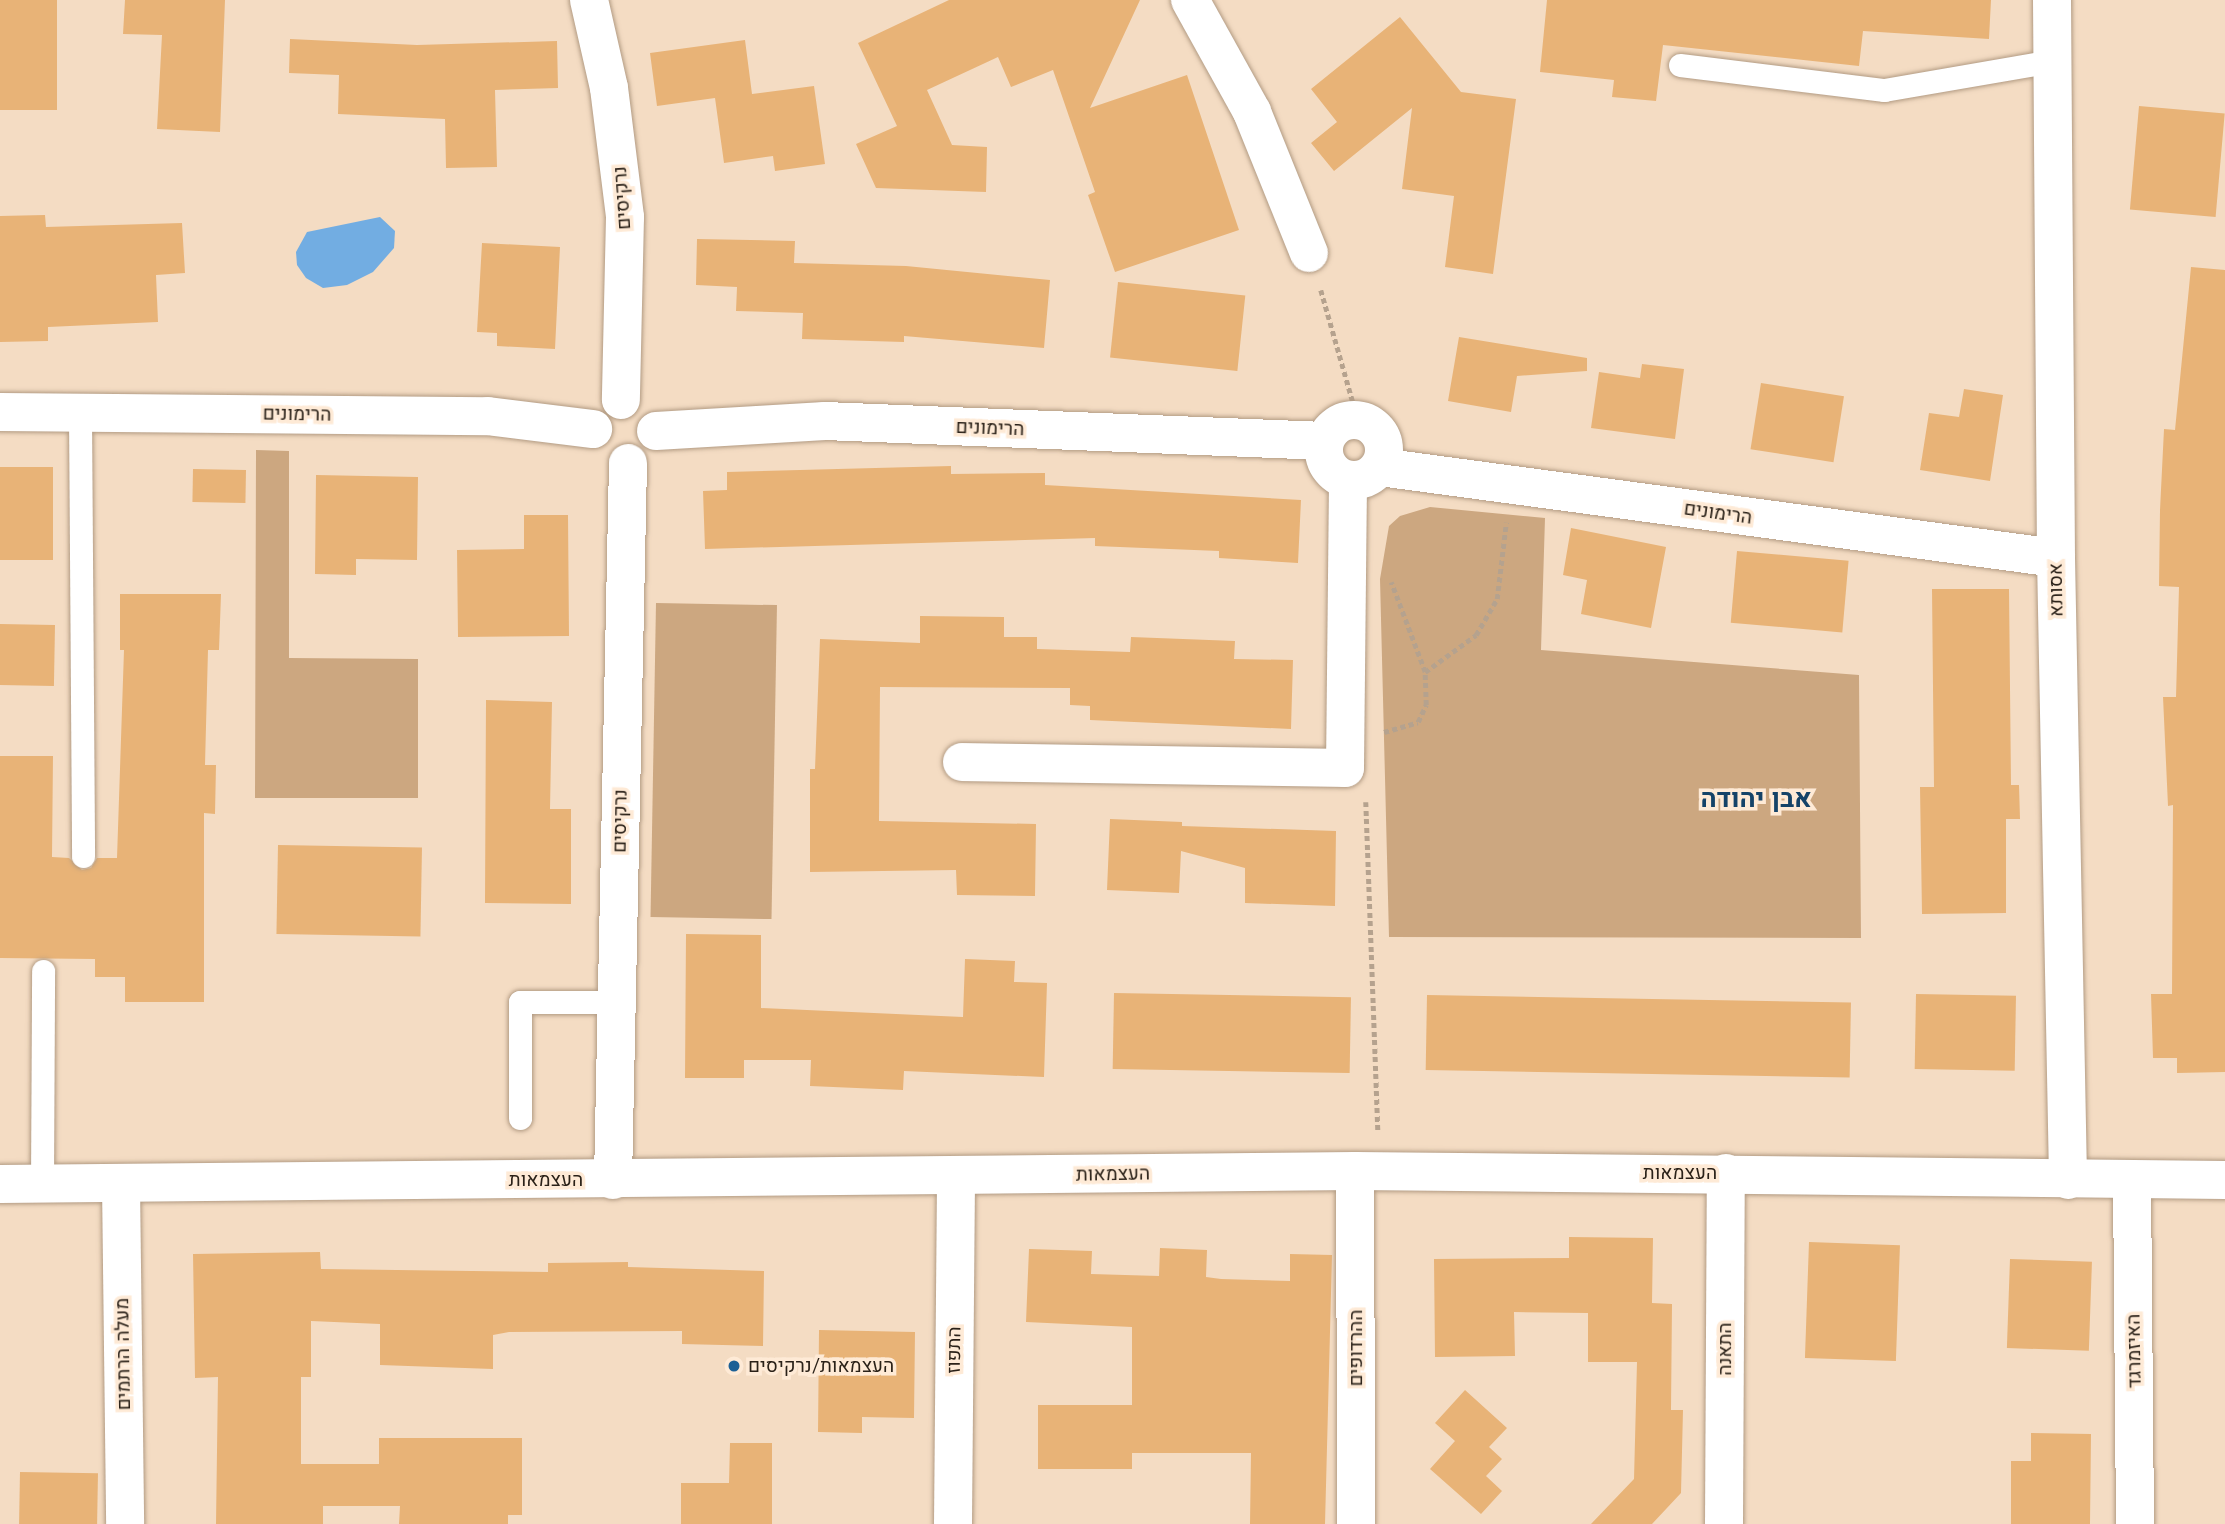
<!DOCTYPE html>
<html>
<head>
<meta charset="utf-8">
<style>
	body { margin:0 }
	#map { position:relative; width:2225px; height:1524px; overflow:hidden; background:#f4dcc3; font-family:"Work Sans",Heebo,sans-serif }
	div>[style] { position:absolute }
	.green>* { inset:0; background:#cca780; transform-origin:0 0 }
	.water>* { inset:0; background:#72ade2 }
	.building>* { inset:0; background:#e8b377; transform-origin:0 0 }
	.path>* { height:4.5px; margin-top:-2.25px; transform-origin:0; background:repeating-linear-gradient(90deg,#b5a28e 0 5px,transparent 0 8.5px) }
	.roads { filter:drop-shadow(0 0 2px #b29b83) drop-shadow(0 0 2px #b29b83) }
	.lane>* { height:23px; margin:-11.5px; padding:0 11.5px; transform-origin:11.5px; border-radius:11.5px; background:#fff }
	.street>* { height:38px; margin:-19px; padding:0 19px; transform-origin:19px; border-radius:19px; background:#fff }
	.street>.ring { margin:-19px; padding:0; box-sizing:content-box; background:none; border:38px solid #fff; border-radius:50% }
	.secondary>* { height:38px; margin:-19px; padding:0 19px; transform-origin:19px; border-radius:19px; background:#fff }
	.dots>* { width:19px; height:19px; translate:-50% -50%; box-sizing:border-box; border:4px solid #feead6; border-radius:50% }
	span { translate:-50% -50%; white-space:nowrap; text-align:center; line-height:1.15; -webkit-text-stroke:7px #feead6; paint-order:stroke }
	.street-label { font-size:19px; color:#2a2118 }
	.poi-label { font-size:19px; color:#2a2118 }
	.left { translate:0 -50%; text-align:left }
	.district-label { font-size:26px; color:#154368; font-weight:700 }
</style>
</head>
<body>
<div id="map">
	<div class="green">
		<div style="clip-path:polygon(256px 450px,289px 451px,289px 658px,418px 659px,418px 798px,255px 798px)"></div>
		<div style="clip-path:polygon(1430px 507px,1545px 518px,1541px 650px,1859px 675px,1861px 938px,1389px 937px,1380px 579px,1389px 526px,1400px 516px)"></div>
		<div style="left:656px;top:603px;width:121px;height:314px;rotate:1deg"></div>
	</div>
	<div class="water">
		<div style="clip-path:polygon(380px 217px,395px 231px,394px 248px,373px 272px,347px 285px,323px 288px,306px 278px,297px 265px,296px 252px,307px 232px)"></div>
	</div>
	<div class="building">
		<div style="left:0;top:0;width:57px;height:110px"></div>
		<div style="clip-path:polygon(125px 0,225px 0,220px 132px,157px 129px,162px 35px,123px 34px)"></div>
		<div style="clip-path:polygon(949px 0,1140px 0,1090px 108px,1187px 75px,1239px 230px,1115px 272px,1088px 195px,1095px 192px,1053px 70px,1011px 87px,998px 57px,927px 90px,952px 145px,987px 147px,986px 192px,876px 188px,856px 144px,897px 126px,858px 43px)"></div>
		<div style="clip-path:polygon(1547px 0,1991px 0,1989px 39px,1863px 31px,1859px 66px,1663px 45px,1656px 101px,1612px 97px,1614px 80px,1540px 72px)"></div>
		<div style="clip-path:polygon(1400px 17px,1461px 92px,1516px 99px,1493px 274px,1445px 267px,1454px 196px,1402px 189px,1412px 108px,1334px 171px,1311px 143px,1337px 122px,1311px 89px)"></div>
		<div style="clip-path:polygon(290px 39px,417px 45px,557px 41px,558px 88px,495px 90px,497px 167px,446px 168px,445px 119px,338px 114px,339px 75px,289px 73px)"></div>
		<div style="clip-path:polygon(745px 40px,752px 94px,814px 86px,825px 164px,775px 171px,773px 156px,724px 163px,715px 98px,657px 106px,650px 53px)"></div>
		<div style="left:2139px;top:106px;width:86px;height:104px;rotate:5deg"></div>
		<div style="clip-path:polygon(45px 215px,46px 227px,182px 223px,185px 273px,156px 275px,158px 322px,48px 327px,48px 341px,0 342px,0 216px)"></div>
		<div style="clip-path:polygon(697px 239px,795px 241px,794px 263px,906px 266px,1050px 280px,1044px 348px,904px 336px,904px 342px,802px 339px,803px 313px,736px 311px,737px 287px,696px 285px)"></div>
		<div style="clip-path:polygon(482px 243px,560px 247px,555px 349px,497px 346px,497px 333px,477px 332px)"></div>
		<div style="clip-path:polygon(2191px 267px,2225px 270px,2225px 1072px,2177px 1073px,2177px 1058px,2153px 1058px,2151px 994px,2172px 994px,2173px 805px,2168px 806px,2163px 697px,2176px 697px,2179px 587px,2159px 586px,2160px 510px,2164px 429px,2175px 430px)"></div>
		<div style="left:1118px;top:282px;width:128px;height:76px;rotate:6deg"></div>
		<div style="clip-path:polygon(1459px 337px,1587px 358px,1587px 371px,1517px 376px,1511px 412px,1448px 401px)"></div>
		<div style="clip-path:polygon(1642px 364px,1684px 369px,1675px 439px,1591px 428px,1599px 372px,1640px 378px)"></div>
		<div style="left:1761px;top:383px;width:84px;height:67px;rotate:9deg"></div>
		<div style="clip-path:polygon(1964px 389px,2003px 395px,1990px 481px,1920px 470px,1929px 413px,1959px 417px)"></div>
		<div style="clip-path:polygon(951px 466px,951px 474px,1045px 473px,1045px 485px,1301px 500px,1298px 563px,1219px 558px,1219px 551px,1095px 546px,1095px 538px,705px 549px,703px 491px,727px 490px,727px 472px)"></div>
		<div style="left:0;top:467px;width:53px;height:93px"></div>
		<div style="left:193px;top:469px;width:53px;height:33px;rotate:1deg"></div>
		<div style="clip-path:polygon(316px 475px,418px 477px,417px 560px,356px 559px,356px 575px,315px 574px)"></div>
		<div style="clip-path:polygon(524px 515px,568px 515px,569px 636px,458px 637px,457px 550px,524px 549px)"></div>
		<div style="clip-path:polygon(1571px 528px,1666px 547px,1651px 628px,1581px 614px,1587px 580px,1563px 575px)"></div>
		<div style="left:1737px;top:551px;width:112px;height:72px;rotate:5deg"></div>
		<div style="clip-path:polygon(1932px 589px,2009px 589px,2011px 785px,2019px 785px,2020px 819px,2006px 819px,2006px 913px,1922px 914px,1920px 787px,1934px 787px)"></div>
		<div style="clip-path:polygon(120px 594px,221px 594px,219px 650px,208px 650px,205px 765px,216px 765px,215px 814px,204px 813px,204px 1002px,125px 1002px,125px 977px,95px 977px,95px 959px,0 958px,0 756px,53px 756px,52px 857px,69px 858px,82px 870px,91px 868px,97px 858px,117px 858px,124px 650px,120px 650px)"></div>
		<div style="clip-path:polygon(920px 616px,1004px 617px,1004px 637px,1037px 637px,1037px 649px,1130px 652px,1131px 637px,1235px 641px,1234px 659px,1293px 660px,1291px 729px,1090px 720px,1090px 706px,1070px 705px,1070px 688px,880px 687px,879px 821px,1036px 824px,1035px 896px,957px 895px,956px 870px,810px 872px,810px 769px,815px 769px,820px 639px,920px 643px)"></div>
		<div style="left:0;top:624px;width:55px;height:61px;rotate:1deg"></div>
		<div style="clip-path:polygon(486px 700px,552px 702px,550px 809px,571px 809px,571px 904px,485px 903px)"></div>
		<div style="clip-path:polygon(1110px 819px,1182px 822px,1182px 826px,1336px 831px,1335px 906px,1245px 903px,1245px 868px,1181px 851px,1179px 893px,1107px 890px)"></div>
		<div style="left:278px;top:845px;width:144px;height:89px;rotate:1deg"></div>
		<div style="clip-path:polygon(686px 934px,761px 935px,761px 1008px,963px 1017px,965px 959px,1015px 961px,1014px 982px,1047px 983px,1044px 1077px,904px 1071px,903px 1090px,810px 1086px,811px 1060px,744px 1060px,744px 1078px,685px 1078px)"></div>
		<div style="left:1114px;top:993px;width:237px;height:76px;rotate:1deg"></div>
		<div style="left:1916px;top:994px;width:100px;height:75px;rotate:1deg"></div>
		<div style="left:1427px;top:995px;width:424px;height:75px;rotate:1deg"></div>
		<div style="clip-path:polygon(1569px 1237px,1653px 1238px,1652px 1303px,1672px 1304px,1671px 1410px,1683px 1410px,1681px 1493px,1652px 1524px,1591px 1524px,1634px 1479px,1637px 1362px,1588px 1362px,1588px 1313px,1514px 1312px,1515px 1356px,1435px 1357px,1434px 1259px,1569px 1258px)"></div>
		<div style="left:1809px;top:1242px;width:91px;height:116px;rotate:2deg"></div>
		<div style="clip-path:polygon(1160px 1248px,1207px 1250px,1206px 1277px,1221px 1279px,1290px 1281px,1290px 1254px,1332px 1255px,1325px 1524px,1250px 1524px,1251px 1453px,1132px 1453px,1132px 1469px,1038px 1469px,1038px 1405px,1132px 1405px,1132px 1327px,1026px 1322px,1029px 1249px,1092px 1251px,1091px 1274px,1159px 1276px)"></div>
		<div style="clip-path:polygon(320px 1252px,321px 1269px,548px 1272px,548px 1263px,628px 1262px,628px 1267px,764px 1271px,763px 1346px,682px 1344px,682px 1331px,509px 1332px,493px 1335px,493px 1369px,380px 1365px,380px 1324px,311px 1321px,311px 1377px,301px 1377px,301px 1464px,379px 1464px,379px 1438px,522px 1438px,522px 1515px,508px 1515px,508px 1524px,399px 1524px,400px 1506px,323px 1506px,323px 1524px,216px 1524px,218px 1377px,195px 1378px,193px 1254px)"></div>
		<div style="left:2010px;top:1259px;width:82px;height:89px;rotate:2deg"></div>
		<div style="clip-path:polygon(819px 1330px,915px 1332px,914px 1418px,862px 1417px,862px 1433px,818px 1432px)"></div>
		<div style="clip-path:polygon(1465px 1390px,1507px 1428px,1489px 1447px,1502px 1459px,1486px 1476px,1502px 1491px,1481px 1514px,1430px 1469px,1455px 1441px,1435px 1423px)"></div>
		<div style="clip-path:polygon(2031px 1433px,2091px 1434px,2090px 1524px,2011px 1524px,2011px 1461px,2031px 1461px)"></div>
		<div style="clip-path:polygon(730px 1443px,772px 1443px,772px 1524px,681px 1524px,681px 1483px,729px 1483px)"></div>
		<div style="left:20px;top:1472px;width:78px;height:52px;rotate:1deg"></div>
	</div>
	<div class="path">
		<div style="left:1321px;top:290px;width:128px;rotate:74.1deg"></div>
		<div style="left:1425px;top:672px;width:63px;rotate:-36deg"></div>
		<div style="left:1476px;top:635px;width:42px;rotate:-59.7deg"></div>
		<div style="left:1497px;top:599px;width:77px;rotate:-83.2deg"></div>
		<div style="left:1384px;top:732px;width:35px;rotate:-16deg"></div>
		<div style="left:1418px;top:722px;width:19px;rotate:-65deg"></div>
		<div style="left:1426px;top:705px;width:33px;rotate:-92deg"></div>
		<div style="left:1425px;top:672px;width:96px;rotate:-110.7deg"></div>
		<div style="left:1366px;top:802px;width:330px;rotate:87.9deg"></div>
	</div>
	<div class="roads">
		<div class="lane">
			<div style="left:1680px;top:65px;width:206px;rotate:7deg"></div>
			<div style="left:1884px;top:90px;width:170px;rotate:-9.8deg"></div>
			<div style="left:80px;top:412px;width:444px;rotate:89.6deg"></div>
			<div style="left:520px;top:1118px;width:116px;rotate:-90deg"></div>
			<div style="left:520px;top:1002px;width:96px"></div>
			<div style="left:42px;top:1184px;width:213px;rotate:-89.7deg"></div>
		</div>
		<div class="street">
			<div style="left:589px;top:0;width:90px;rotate:77.2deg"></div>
			<div style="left:609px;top:88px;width:130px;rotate:82.9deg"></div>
			<div style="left:625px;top:217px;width:183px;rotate:91.3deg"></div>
			<div style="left:1190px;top:0;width:128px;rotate:61deg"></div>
			<div style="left:1252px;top:112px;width:152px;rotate:68deg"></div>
			<div style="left:2052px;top:0;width:558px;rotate:89.59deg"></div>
			<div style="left:2056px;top:558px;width:622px;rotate:88.89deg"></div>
			<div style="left:0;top:412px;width:488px;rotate:0.5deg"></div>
			<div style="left:488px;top:416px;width:106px;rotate:7.1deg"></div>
			<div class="ring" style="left:1324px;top:420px;width:22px;height:22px"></div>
			<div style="left:656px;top:431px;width:169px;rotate:-3.4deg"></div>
			<div style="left:825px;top:421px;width:500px;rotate:2.29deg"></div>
			<div style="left:1380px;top:467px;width:682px;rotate:7.67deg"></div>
			<div style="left:962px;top:762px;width:383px;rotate:0.9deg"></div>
			<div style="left:1345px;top:768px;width:288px;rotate:-89.4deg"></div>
			<div style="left:1355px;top:1171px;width:353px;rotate:89.8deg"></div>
			<div style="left:2132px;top:1179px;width:345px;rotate:89.5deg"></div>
			<div style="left:613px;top:1180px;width:717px;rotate:-88.8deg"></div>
			<div style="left:121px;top:1184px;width:340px;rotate:89.3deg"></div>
			<div style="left:953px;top:1524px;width:348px;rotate:-89.5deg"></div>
			<div style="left:1724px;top:1524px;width:351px;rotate:-89.7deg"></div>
		</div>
		<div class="secondary">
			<div style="left:0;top:1184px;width:1355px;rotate:-0.55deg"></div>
			<div style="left:1355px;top:1171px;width:870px;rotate:0.59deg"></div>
		</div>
	</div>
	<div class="dots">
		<div style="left:734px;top:1366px;background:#1c6095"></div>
	</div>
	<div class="street-label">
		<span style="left:622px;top:198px;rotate:-94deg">נרקיסים</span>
		<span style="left:297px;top:414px;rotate:1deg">הרימונים</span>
		<span style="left:990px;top:428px;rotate:2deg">הרימונים</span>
		<span style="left:1718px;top:513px;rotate:8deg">הרימונים</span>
		<span style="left:2056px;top:590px;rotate:-91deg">אסותא</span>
		<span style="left:620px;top:821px;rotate:-89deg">נרקיסים</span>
		<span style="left:1680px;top:1173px">העצמאות</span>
		<span style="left:1113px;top:1174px;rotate:-1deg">העצמאות</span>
		<span style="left:546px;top:1180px">העצמאות</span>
		<span style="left:1356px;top:1348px;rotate:-90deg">ההרדופים</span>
		<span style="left:1725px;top:1349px;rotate:-90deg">התאנה</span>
		<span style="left:954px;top:1350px;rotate:-89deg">התפוז</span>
		<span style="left:2134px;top:1351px;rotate:-91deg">האיזמרגד</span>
		<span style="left:123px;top:1354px;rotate:-91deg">מעלה הרתמים</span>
	</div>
	<div class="poi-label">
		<span class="left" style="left:748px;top:1366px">העצמאות/נרקיסים</span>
	</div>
	<div class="district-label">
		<span style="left:1756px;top:799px">אבן יהודה</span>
	</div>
</div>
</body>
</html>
